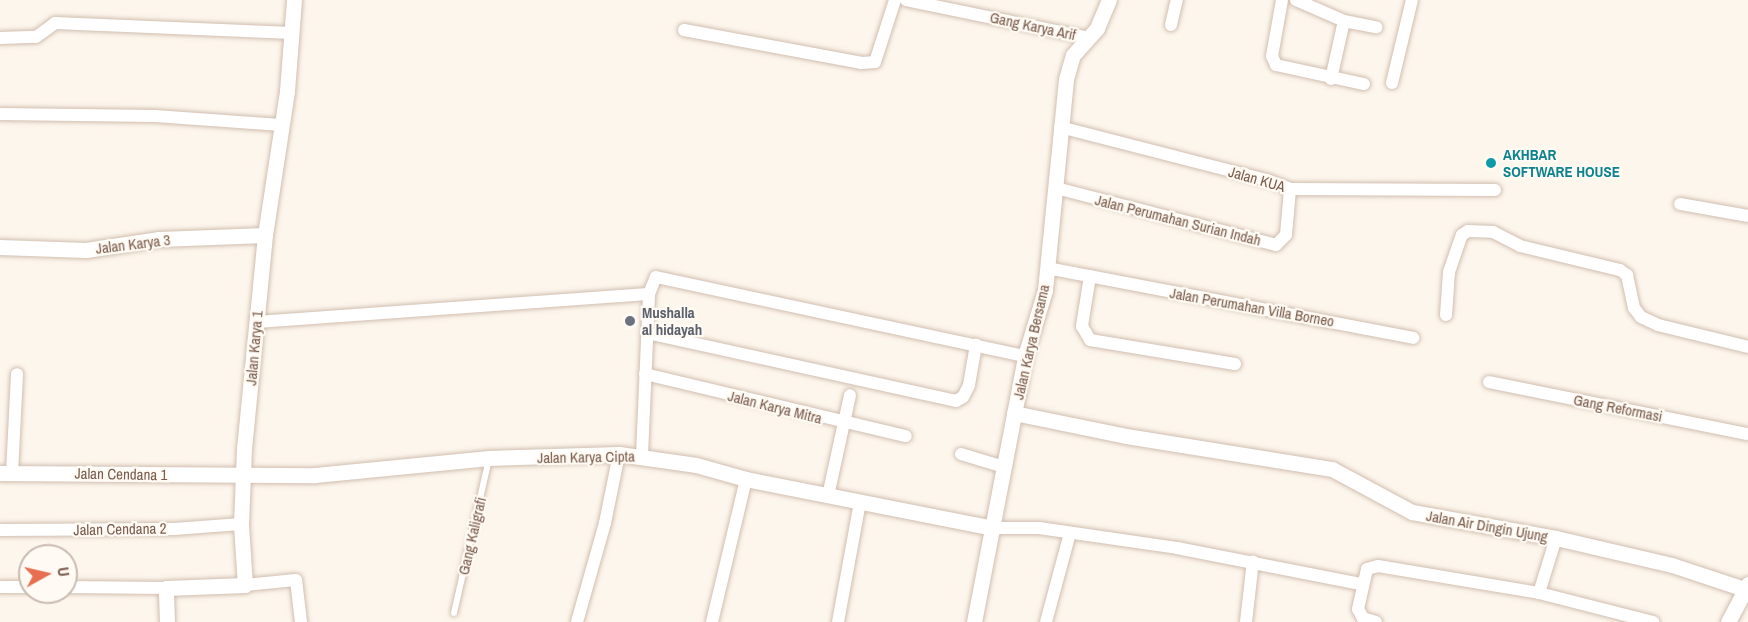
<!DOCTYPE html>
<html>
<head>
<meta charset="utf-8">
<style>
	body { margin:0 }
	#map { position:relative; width:1748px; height:622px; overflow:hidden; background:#fdf6ec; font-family:"Archivo Narrow",sans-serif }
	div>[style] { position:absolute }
	.roads { filter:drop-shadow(0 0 2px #d1beb0) drop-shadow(0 0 2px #d1beb0) }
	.service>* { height:6px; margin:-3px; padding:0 3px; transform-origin:3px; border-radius:3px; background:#fff }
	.minor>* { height:12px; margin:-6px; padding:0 6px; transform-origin:6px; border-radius:6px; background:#fff }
	.tertiary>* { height:15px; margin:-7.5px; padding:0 7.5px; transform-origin:7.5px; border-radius:7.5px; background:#fff }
	.dots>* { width:16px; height:16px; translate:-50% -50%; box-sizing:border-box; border:3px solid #fffaf3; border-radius:50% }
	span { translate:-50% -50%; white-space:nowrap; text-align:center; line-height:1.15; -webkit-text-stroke:4.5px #fffaf3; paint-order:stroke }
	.street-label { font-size:15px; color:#7a5c4d }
	.culture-label { font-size:15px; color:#0d838f; font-weight:700 }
	.left { translate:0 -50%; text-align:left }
	.worship-label { font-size:15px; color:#5b616d; font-weight:700 }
	.north { position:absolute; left:18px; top:544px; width:60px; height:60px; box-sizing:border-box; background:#fffaf3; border:2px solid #cabbb1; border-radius:50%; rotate:82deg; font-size:16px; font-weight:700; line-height:24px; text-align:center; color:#7a5c4d }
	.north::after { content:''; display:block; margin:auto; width:21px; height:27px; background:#e76f51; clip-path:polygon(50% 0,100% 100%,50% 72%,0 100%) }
</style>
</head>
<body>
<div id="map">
	<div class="roads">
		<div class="service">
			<div style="left:454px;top:613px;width:158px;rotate:-77.2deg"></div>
		</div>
		<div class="minor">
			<div style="left:906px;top:0;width:187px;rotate:11.7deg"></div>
			<div style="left:1282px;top:0;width:57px;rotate:100.1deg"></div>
			<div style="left:1272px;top:56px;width:10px;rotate:66deg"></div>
			<div style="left:1276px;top:65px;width:90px;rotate:12.2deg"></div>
			<div style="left:1296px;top:0;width:52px;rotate:23.6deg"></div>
			<div style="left:1344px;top:21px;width:33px;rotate:11deg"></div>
			<div style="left:1171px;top:25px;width:26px;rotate:-77deg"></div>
			<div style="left:684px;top:30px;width:181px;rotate:10.5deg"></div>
			<div style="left:862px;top:63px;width:13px;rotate:-4deg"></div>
			<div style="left:875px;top:62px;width:65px;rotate:-72.1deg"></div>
			<div style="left:0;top:38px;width:36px;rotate:-2deg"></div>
			<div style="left:36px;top:37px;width:24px;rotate:-36deg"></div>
			<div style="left:55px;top:23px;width:237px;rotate:2.4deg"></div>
			<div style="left:1331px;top:79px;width:59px;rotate:-77.4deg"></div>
			<div style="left:1392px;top:83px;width:85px;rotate:-76.5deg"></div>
			<div style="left:0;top:114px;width:155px;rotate:0.7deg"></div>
			<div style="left:155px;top:116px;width:126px;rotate:4.1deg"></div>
			<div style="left:1060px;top:127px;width:214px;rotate:14.4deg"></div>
			<div style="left:1267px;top:180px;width:25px;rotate:21deg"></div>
			<div style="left:1290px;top:189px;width:205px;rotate:0.3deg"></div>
			<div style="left:1056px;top:188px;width:227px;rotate:14.5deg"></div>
			<div style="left:1276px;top:245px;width:14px;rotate:-45deg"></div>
			<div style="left:1286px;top:235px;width:46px;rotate:-85deg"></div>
			<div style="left:1680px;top:204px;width:69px;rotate:10deg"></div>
			<div style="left:1047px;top:268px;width:373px;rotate:10.8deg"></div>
			<div style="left:1090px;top:276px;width:51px;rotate:99.1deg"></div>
			<div style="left:1082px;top:326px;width:16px;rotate:60deg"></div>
			<div style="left:1090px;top:340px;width:147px;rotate:9.4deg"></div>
			<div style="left:1446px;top:315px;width:43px;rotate:-86deg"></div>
			<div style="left:1449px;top:272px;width:39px;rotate:-71deg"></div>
			<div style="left:1462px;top:235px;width:7px;rotate:-34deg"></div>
			<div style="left:1468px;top:231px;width:25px;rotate:2deg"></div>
			<div style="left:1493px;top:232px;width:30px;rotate:27deg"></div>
			<div style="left:1520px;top:246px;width:103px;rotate:13.5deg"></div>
			<div style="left:1620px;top:270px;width:9px;rotate:36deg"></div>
			<div style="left:1627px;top:275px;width:34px;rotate:78deg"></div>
			<div style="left:1634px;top:308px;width:11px;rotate:52deg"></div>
			<div style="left:1641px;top:317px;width:19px;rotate:25deg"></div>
			<div style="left:1658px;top:325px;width:93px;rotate:13.7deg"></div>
			<div style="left:256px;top:322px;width:394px;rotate:-4.1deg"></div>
			<div style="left:647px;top:333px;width:316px;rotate:12.4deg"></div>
			<div style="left:956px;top:401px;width:8px;rotate:-30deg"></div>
			<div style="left:963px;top:397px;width:13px;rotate:-63deg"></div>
			<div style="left:969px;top:385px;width:41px;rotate:-80.1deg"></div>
			<div style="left:645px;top:374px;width:268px;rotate:13.4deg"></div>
			<div style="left:1489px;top:382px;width:264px;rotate:11.4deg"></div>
			<div style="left:961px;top:454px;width:45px;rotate:16.8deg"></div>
			<div style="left:642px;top:455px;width:161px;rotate:-87.5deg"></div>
			<div style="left:649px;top:294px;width:18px;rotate:-68deg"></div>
			<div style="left:656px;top:277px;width:377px;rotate:12.1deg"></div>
			<div style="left:12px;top:473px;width:99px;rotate:-87.1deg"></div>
			<div style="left:828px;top:496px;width:103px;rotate:-77.7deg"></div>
			<div style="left:994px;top:528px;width:45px"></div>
			<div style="left:1039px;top:528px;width:139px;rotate:8.2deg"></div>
			<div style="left:1177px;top:548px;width:187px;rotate:11.1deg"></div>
			<div style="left:0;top:530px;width:174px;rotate:-0.3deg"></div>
			<div style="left:174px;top:529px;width:67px;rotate:-4.3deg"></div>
			<div style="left:245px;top:585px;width:51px;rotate:-5.6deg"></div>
			<div style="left:296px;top:580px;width:42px;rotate:83.2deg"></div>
			<div style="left:0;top:587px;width:30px"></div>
			<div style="left:66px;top:587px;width:100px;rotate:0.6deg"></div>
			<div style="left:1539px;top:593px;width:58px;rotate:-72.8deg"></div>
			<div style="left:577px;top:622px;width:103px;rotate:-74.2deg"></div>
			<div style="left:605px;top:523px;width:70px;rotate:-78.5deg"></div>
			<div style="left:712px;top:622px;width:147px;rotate:-76.6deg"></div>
			<div style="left:838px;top:622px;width:122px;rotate:-79.6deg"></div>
			<div style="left:1046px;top:622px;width:92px;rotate:-74.9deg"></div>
			<div style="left:1246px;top:622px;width:61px;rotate:-83.5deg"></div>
			<div style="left:1376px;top:622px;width:14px;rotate:-163deg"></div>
			<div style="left:1363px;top:618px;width:10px;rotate:-119deg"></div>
			<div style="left:1358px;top:609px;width:41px;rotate:-77.3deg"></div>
			<div style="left:1367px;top:569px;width:11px;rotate:-15deg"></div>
			<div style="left:1378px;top:566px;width:163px;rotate:9.5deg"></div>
			<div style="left:1539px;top:593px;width:118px;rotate:14.3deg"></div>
		</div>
		<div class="tertiary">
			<div style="left:0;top:247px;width:86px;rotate:2deg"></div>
			<div style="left:86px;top:250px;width:74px;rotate:-8.6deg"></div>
			<div style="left:159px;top:239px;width:106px;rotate:-2.2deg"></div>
			<div style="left:1014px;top:413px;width:114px;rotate:11.6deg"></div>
			<div style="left:1126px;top:436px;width:209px;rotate:9.1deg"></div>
			<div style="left:1332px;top:469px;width:91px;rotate:28.3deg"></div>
			<div style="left:1412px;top:512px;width:146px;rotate:10.2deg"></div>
			<div style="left:1556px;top:538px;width:119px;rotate:13.1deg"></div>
			<div style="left:1672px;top:565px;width:79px;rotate:18.4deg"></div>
			<div style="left:0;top:473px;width:315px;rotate:0.4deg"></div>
			<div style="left:315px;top:475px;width:175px;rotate:-5.6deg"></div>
			<div style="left:489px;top:458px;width:130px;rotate:-1.8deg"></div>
			<div style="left:619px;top:454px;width:78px;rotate:8.1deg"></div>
			<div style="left:696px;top:465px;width:52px;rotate:15.6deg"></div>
			<div style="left:746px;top:479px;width:253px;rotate:11.2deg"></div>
			<div style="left:167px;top:622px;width:34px;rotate:-92deg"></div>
			<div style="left:166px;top:588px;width:79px;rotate:-2.2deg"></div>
			<div style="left:245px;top:585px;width:61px;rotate:-93.8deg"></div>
			<div style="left:241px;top:524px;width:75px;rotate:-87.7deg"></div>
			<div style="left:244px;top:449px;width:215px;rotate:-84.4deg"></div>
			<div style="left:265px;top:235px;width:146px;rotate:-81.3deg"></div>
			<div style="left:287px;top:91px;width:91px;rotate:-85.6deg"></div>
			<div style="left:974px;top:622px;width:271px;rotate:-79.1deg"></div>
			<div style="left:1025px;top:356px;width:69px;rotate:-73.1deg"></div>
			<div style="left:1045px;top:290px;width:212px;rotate:-84.3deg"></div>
			<div style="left:1066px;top:79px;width:25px;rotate:-74deg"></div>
			<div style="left:1073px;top:55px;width:36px;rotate:-48deg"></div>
			<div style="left:1097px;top:28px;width:30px;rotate:-67deg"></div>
			<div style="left:1728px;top:622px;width:43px;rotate:-62.2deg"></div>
		</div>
	</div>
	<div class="dots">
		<div style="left:1491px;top:163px;background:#0f9aa8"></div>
		<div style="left:630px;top:321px;background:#6b7280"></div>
	</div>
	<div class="street-label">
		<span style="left:1033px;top:26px;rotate:12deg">Gang Karya Arif</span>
		<span style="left:1257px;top:179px;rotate:16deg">Jalan KUA</span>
		<span style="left:1178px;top:220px;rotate:14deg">Jalan Perumahan Surian Indah</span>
		<span style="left:133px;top:244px;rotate:-7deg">Jalan Karya 3</span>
		<span style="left:1252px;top:307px;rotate:10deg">Jalan Perumahan Villa Borneo</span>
		<span style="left:1031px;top:342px;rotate:-77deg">Jalan Karya Bersama</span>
		<span style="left:254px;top:348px;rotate:-85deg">Jalan Karya 1</span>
		<span style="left:775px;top:407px;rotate:14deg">Jalan Karya Mitra</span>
		<span style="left:1618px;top:408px;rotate:11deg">Gang Reformasi</span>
		<span style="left:586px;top:457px;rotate:-1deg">Jalan Karya Cipta</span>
		<span style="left:121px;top:474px;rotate:1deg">Jalan Cendana 1</span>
		<span style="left:1487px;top:526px;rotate:10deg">Jalan Air Dingin Ujung</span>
		<span style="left:120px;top:529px;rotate:-1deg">Jalan Cendana 2</span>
		<span style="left:472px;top:536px;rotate:-77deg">Gang Kaligrafi</span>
	</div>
	<div class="culture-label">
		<span class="left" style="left:1503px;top:163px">AKHBAR<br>SOFTWARE HOUSE</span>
	</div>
	<div class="worship-label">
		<span class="left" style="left:642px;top:321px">Mushalla<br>al hidayah</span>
	</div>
	<div class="north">U</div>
</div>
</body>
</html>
